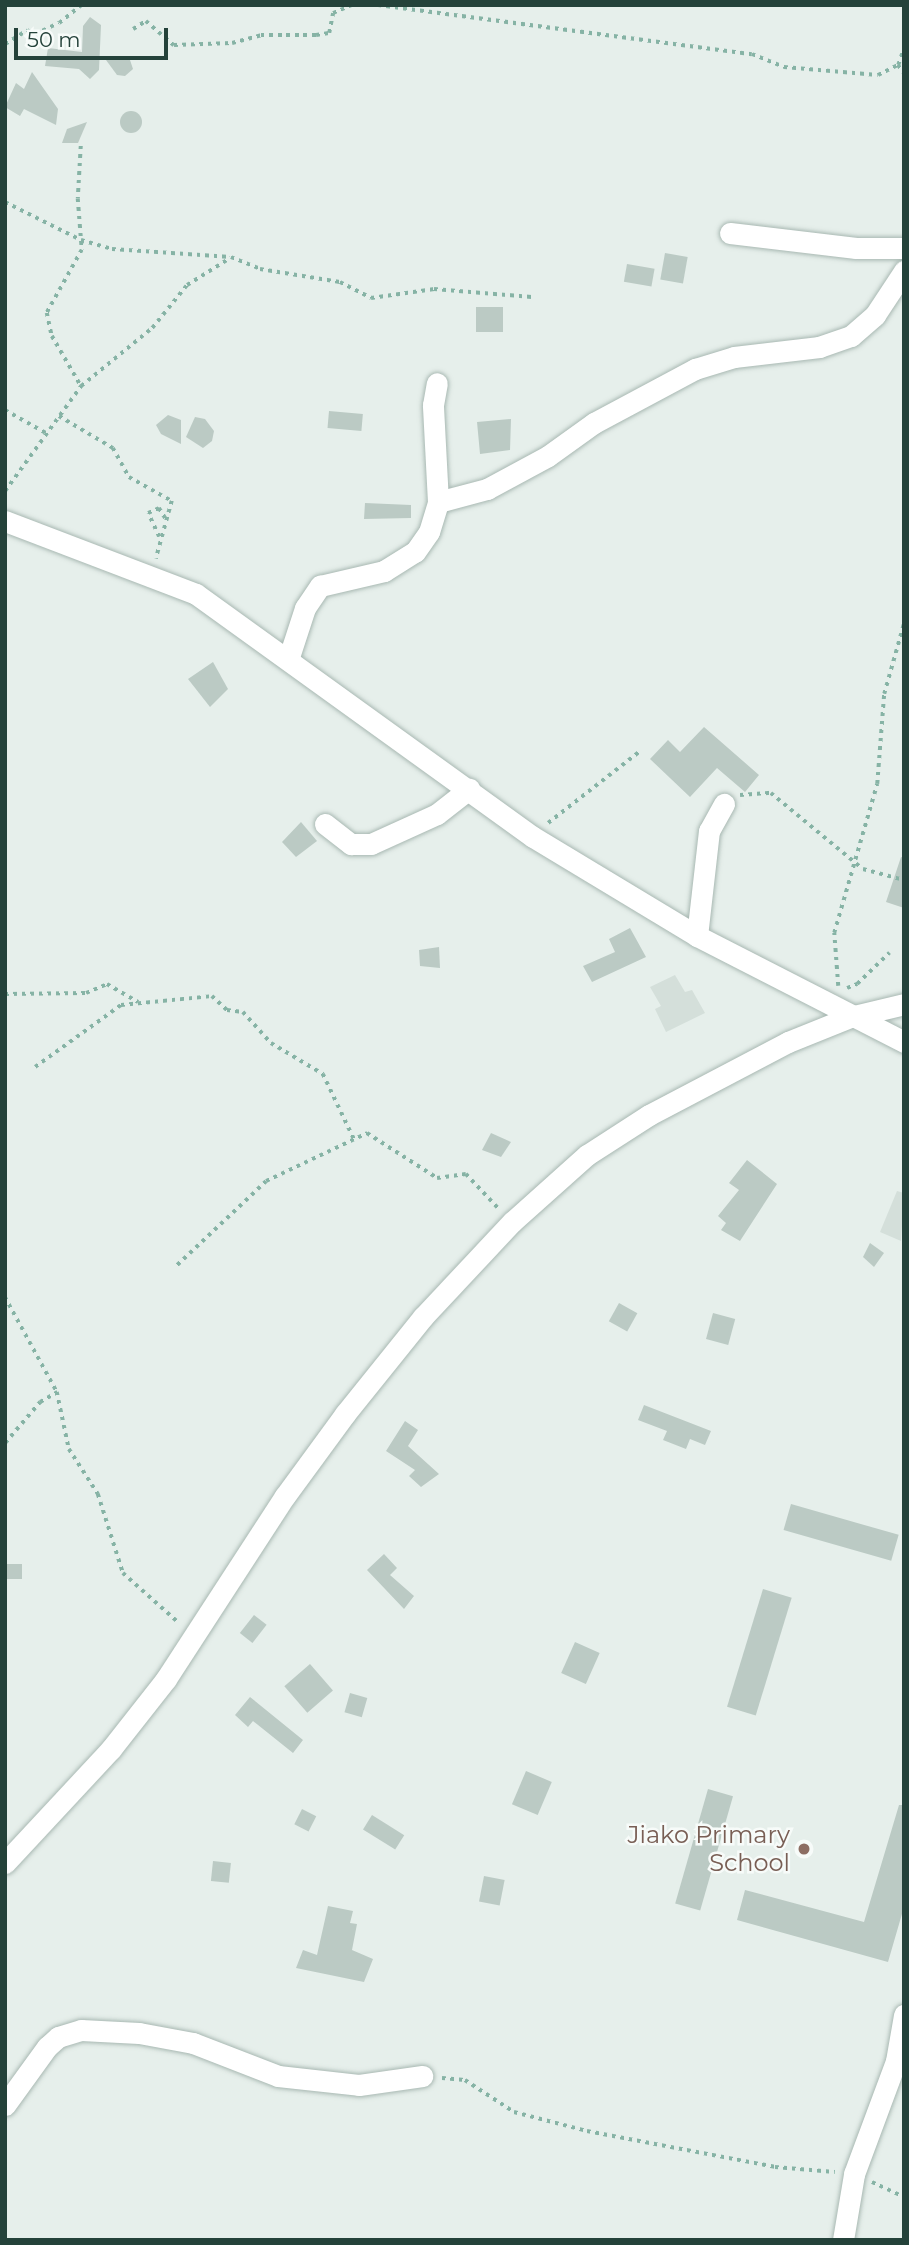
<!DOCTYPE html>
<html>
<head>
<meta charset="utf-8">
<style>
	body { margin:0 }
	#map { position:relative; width:909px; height:2245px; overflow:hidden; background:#e6efeb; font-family:Montserrat,sans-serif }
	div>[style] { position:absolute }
	.built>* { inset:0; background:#d4dfda }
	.building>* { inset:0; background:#bbcac4; transform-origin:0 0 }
	.round { border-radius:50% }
	.path>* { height:3.5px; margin-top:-1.75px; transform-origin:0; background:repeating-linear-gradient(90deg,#86b3a5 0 3.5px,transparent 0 8.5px) }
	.roads { filter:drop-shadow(0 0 2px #a8b8b2) drop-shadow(0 0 2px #a8b8b2) }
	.minor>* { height:21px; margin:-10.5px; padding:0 10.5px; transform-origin:10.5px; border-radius:10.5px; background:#fff }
	.tertiary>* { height:21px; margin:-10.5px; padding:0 10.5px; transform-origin:10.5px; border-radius:10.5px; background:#fff }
	.dots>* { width:19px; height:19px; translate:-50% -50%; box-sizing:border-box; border:4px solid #f7fbf9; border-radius:50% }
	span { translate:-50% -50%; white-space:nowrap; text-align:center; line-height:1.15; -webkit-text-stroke:5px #f7fbf9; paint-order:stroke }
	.education-label { font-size:24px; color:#785e54 }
	.right { translate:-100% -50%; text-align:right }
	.frame { position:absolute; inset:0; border:7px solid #24423a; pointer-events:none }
	.scale { position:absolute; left:14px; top:28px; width:154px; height:32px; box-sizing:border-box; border:4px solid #24423a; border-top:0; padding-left:9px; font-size:21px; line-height:24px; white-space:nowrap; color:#24423a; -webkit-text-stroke:5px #f7fbf9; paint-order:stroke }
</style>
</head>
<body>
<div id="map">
	<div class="built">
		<div style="clip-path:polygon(675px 975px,685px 992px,692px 990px,705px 1013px,666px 1032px,655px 1009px,661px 1006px,650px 987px)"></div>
		<div style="clip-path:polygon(897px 1191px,904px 1193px,901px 1241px,880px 1232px)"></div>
	</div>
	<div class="building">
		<div style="clip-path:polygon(90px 17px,101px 25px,99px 70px,90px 79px,79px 69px,45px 66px,48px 48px,82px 52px,83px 26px)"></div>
		<div style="clip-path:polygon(121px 58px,130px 60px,133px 69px,125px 76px,117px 75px,106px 60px)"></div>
		<div style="clip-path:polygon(32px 72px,58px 109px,56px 125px,24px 109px,20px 116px,5px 107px,16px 83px,24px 89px)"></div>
		<div class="round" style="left:120px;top:111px;width:22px;height:22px"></div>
		<div style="clip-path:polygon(87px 122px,78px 143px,62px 143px,67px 129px)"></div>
		<div style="left:665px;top:253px;width:23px;height:27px;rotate:10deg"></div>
		<div style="left:627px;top:264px;width:28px;height:18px;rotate:10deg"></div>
		<div style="left:476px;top:307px;width:27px;height:25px"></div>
		<div style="left:329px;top:411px;width:34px;height:17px;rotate:5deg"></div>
		<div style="clip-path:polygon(168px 415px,181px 420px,181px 444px,161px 434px,156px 425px)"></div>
		<div style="clip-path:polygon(195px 417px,205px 419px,214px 431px,212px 441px,203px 448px,186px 437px)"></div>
		<div style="clip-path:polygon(511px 419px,510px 450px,480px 454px,477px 422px)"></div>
		<div style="clip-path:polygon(365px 503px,411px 505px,411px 518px,364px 519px)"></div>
		<div style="clip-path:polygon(213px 662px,228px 689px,210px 707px,188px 679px)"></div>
		<div style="clip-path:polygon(704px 727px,759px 775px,745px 792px,717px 768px,690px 797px,650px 759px,668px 740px,680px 752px)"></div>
		<div style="clip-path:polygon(301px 822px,317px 841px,296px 857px,282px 842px)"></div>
		<div style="clip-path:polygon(901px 857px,904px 858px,904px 908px,886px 902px)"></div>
		<div style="clip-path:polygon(630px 928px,646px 957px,592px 982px,583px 966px,615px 952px,609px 939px)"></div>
		<div style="clip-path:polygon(439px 947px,440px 968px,420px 966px,419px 950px)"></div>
		<div style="clip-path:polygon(491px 1133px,511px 1142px,501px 1157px,482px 1150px)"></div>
		<div style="clip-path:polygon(747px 1160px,777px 1184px,740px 1241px,721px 1230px,726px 1223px,718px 1216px,739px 1190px,729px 1183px)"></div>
		<div style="clip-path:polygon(870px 1243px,884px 1253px,874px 1267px,863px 1257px)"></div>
		<div style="left:619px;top:1303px;width:21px;height:21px;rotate:29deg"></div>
		<div style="left:713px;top:1313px;width:23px;height:27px;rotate:15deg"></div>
		<div style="clip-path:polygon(644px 1405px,711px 1431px,705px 1445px,690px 1439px,686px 1449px,663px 1440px,667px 1431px,638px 1420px)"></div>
		<div style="clip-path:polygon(405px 1421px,418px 1430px,408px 1446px,439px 1474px,421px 1487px,409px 1476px,415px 1470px,386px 1451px)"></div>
		<div style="left:791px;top:1504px;width:112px;height:27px;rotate:16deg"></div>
		<div style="clip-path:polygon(384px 1554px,397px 1568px,390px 1575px,414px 1596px,404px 1609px,367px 1570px)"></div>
		<div style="left:5px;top:1564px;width:17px;height:15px"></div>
		<div style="left:763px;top:1589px;width:30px;height:123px;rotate:17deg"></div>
		<div style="left:254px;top:1615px;width:16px;height:23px;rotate:38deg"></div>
		<div style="left:575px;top:1642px;width:27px;height:34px;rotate:24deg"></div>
		<div style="left:310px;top:1664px;width:35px;height:34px;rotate:49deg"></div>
		<div style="left:350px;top:1693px;width:18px;height:20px;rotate:16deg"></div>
		<div style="clip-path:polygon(250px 1697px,303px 1740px,293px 1753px,253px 1721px,248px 1727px,235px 1715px)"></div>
		<div style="left:526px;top:1771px;width:28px;height:36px;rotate:23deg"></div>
		<div style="left:708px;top:1789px;width:26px;height:119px;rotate:16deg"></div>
		<div style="clip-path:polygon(899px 1805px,904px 1805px,904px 1907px,888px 1962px,737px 1920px,745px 1890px,864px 1922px)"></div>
		<div style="left:302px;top:1809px;width:16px;height:17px;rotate:27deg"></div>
		<div style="left:372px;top:1815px;width:38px;height:17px;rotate:32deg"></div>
		<div style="left:213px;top:1861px;width:18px;height:20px;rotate:6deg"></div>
		<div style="left:484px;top:1876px;width:21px;height:26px;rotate:11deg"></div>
		<div style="clip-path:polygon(328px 1906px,353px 1911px,350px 1923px,357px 1924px,352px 1950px,373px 1959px,364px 1982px,296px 1968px,303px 1950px,317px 1955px)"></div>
	</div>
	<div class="path">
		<div style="left:378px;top:5px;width:377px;rotate:7.5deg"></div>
		<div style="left:752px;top:54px;width:35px;rotate:22deg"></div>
		<div style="left:784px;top:67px;width:94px;rotate:4.9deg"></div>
		<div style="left:878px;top:75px;width:22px;rotate:-27deg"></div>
		<div style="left:898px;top:65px;width:10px;rotate:53deg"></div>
		<div style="left:133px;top:29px;width:15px;rotate:-32deg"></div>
		<div style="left:146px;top:21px;width:37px;rotate:41deg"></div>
		<div style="left:174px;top:45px;width:58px;rotate:-2deg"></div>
		<div style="left:232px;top:43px;width:30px;rotate:-15deg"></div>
		<div style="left:261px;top:35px;width:55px"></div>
		<div style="left:316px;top:35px;width:13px;rotate:-9deg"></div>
		<div style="left:329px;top:33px;width:20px;rotate:-79deg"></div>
		<div style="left:333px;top:13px;width:21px;rotate:-23deg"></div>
		<div style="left:5px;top:44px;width:26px;rotate:-32deg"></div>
		<div style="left:27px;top:30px;width:9px;rotate:27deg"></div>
		<div style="left:35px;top:34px;width:26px;rotate:-25deg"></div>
		<div style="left:59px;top:23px;width:28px;rotate:-39deg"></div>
		<div style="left:898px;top:65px;width:18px;rotate:-71deg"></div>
		<div style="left:81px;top:146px;width:53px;rotate:93.2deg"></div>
		<div style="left:78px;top:199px;width:51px;rotate:85.5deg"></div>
		<div style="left:82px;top:250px;width:72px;rotate:119.1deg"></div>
		<div style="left:47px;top:313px;width:24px;rotate:78deg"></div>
		<div style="left:52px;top:336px;width:58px;rotate:59.9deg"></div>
		<div style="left:5px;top:202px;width:85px;rotate:26.6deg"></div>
		<div style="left:81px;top:240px;width:32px;rotate:16deg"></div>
		<div style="left:112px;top:249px;width:119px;rotate:3.8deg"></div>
		<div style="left:231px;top:257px;width:31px;rotate:22deg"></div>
		<div style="left:260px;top:269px;width:81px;rotate:9.2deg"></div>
		<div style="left:340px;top:282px;width:35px;rotate:27deg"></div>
		<div style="left:371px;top:298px;width:64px;rotate:-8.1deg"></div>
		<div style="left:434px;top:289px;width:98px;rotate:4.7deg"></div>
		<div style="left:5px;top:410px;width:47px;rotate:29.3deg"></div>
		<div style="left:59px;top:416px;width:63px;rotate:30.7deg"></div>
		<div style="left:113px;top:448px;width:33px;rotate:61deg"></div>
		<div style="left:129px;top:477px;width:49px;rotate:29.2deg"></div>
		<div style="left:172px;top:501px;width:60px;rotate:105.4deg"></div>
		<div style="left:5px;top:491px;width:130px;rotate:-54.1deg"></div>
		<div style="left:81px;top:386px;width:92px;rotate:-39.2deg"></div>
		<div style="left:152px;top:328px;width:55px;rotate:-50.9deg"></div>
		<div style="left:187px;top:285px;width:51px;rotate:-32.1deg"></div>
		<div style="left:159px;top:537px;width:26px;rotate:-115deg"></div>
		<div style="left:148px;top:513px;width:12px;rotate:-24deg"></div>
		<div style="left:159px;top:508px;width:13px;rotate:58deg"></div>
		<div style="left:740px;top:795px;width:31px;rotate:-4deg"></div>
		<div style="left:771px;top:793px;width:119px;rotate:39.6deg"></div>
		<div style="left:863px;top:869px;width:42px;rotate:15deg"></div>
		<div style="left:548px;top:823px;width:117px;rotate:-38deg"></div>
		<div style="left:838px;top:986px;width:53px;rotate:-94.3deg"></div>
		<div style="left:834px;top:933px;width:155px;rotate:-73.9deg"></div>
		<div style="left:877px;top:784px;width:90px;rotate:-85.6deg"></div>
		<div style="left:884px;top:694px;width:74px;rotate:-74.3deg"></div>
		<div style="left:847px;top:988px;width:11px;rotate:-22deg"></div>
		<div style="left:857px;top:984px;width:45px;rotate:-44.1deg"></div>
		<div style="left:5px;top:994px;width:81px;rotate:-0.7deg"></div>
		<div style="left:86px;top:993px;width:23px;rotate:-23deg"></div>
		<div style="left:107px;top:984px;width:36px;rotate:30deg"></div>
		<div style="left:35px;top:1067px;width:106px;rotate:-35.8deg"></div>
		<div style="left:121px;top:1005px;width:91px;rotate:-5.6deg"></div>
		<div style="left:212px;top:996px;width:21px;rotate:43deg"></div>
		<div style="left:227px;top:1010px;width:16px;rotate:7deg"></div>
		<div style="left:243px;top:1012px;width:42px;rotate:47.9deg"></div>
		<div style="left:271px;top:1043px;width:61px;rotate:30.8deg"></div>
		<div style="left:323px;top:1074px;width:72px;rotate:64.5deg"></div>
		<div style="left:177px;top:1265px;width:122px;rotate:-43.3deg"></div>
		<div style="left:266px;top:1181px;width:112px;rotate:-25.4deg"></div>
		<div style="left:367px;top:1133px;width:83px;rotate:32.7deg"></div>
		<div style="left:437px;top:1178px;width:29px;rotate:-8deg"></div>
		<div style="left:466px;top:1174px;width:47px;rotate:46.7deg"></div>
		<div style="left:5px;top:1297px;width:108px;rotate:61.3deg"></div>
		<div style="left:5px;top:1443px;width:54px;rotate:-49.5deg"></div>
		<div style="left:40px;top:1402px;width:20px;rotate:-30deg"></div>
		<div style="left:57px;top:1392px;width:58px;rotate:78.1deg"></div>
		<div style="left:69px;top:1449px;width:54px;rotate:57.2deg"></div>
		<div style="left:98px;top:1494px;width:83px;rotate:72.4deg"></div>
		<div style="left:123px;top:1573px;width:76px;rotate:41.8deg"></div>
		<div style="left:442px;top:2078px;width:23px;rotate:5deg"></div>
		<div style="left:465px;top:2080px;width:59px;rotate:33.1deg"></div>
		<div style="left:514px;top:2112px;width:75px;rotate:14.6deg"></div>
		<div style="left:587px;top:2131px;width:191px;rotate:10.8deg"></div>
		<div style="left:775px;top:2167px;width:60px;rotate:4.8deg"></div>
		<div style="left:872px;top:2182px;width:35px;rotate:25deg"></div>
	</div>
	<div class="roads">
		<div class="minor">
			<div style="left:730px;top:233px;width:127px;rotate:6.8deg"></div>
			<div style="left:856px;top:248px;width:48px"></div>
			<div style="left:438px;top:502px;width:51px;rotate:-14.9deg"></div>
			<div style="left:487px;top:489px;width:69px;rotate:-28.4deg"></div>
			<div style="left:548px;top:456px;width:57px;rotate:-35.7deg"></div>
			<div style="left:594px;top:423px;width:115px;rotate:-28.1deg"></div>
			<div style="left:695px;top:369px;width:41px;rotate:-17.1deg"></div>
			<div style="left:734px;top:357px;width:86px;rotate:-6.7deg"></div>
			<div style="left:819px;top:347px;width:34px;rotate:-19deg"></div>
			<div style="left:851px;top:336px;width:32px;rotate:-41deg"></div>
			<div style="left:875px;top:315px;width:53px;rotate:-56.6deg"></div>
			<div style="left:5px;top:521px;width:204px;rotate:20.9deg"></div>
			<div style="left:196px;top:594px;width:415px;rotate:35.8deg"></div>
			<div style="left:533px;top:837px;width:192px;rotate:31.1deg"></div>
			<div style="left:697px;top:936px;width:233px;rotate:27.1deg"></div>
			<div style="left:289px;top:657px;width:52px;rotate:-71.9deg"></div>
			<div style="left:305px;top:608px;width:27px;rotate:-56deg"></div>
			<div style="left:320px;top:586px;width:66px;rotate:-13.2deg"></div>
			<div style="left:384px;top:571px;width:36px;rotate:-32deg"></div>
			<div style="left:415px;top:552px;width:24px;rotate:-55deg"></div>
			<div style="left:429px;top:532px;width:31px;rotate:-73deg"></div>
			<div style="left:438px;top:502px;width:97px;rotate:-93deg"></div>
			<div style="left:433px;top:405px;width:22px;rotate:-80deg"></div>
			<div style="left:325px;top:824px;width:33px;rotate:38deg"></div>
			<div style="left:351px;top:844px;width:20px"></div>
			<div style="left:371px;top:844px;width:72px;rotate:-24.4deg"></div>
			<div style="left:437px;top:814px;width:41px;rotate:-38deg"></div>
			<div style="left:697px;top:936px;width:106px;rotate:-83.5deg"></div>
			<div style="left:709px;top:831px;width:31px;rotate:-61deg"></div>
			<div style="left:5px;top:2105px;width:72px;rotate:-54.1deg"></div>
			<div style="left:47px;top:2047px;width:15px;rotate:-42deg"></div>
			<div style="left:58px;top:2037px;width:24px;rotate:-17deg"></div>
			<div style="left:81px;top:2030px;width:58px;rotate:3deg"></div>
			<div style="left:139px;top:2033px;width:55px;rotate:10.5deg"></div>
			<div style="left:193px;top:2043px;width:91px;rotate:21.2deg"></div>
			<div style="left:278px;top:2076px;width:81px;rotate:6.3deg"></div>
			<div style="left:359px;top:2085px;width:64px;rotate:-8.1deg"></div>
			<div style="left:843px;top:2240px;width:67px;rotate:-80.5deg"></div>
			<div style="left:854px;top:2174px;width:121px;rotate:-69.6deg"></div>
			<div style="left:896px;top:2061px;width:47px;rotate:-80.1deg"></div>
		</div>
		<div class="tertiary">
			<div style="left:5px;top:1863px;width:156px;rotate:-47.1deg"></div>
			<div style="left:111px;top:1749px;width:89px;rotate:-51.8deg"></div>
			<div style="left:166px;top:1679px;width:218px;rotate:-57deg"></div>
			<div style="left:285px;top:1496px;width:102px;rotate:-53.8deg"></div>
			<div style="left:345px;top:1414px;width:124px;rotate:-51.2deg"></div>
			<div style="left:423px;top:1317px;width:130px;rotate:-46.9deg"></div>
			<div style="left:512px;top:1222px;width:101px;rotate:-41.8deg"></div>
			<div style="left:587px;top:1155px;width:74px;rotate:-32.8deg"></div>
			<div style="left:649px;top:1115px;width:157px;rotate:-27.7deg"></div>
			<div style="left:788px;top:1042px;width:67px;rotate:-22deg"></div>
			<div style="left:850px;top:1017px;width:56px;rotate:-13.5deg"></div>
		</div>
	</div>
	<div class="dots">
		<div style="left:804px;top:1849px;background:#8d6e63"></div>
	</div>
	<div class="education-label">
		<span class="right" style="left:790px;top:1849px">Jiako Primary<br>School</span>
	</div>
	<div class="frame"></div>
	<div class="scale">50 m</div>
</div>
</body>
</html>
